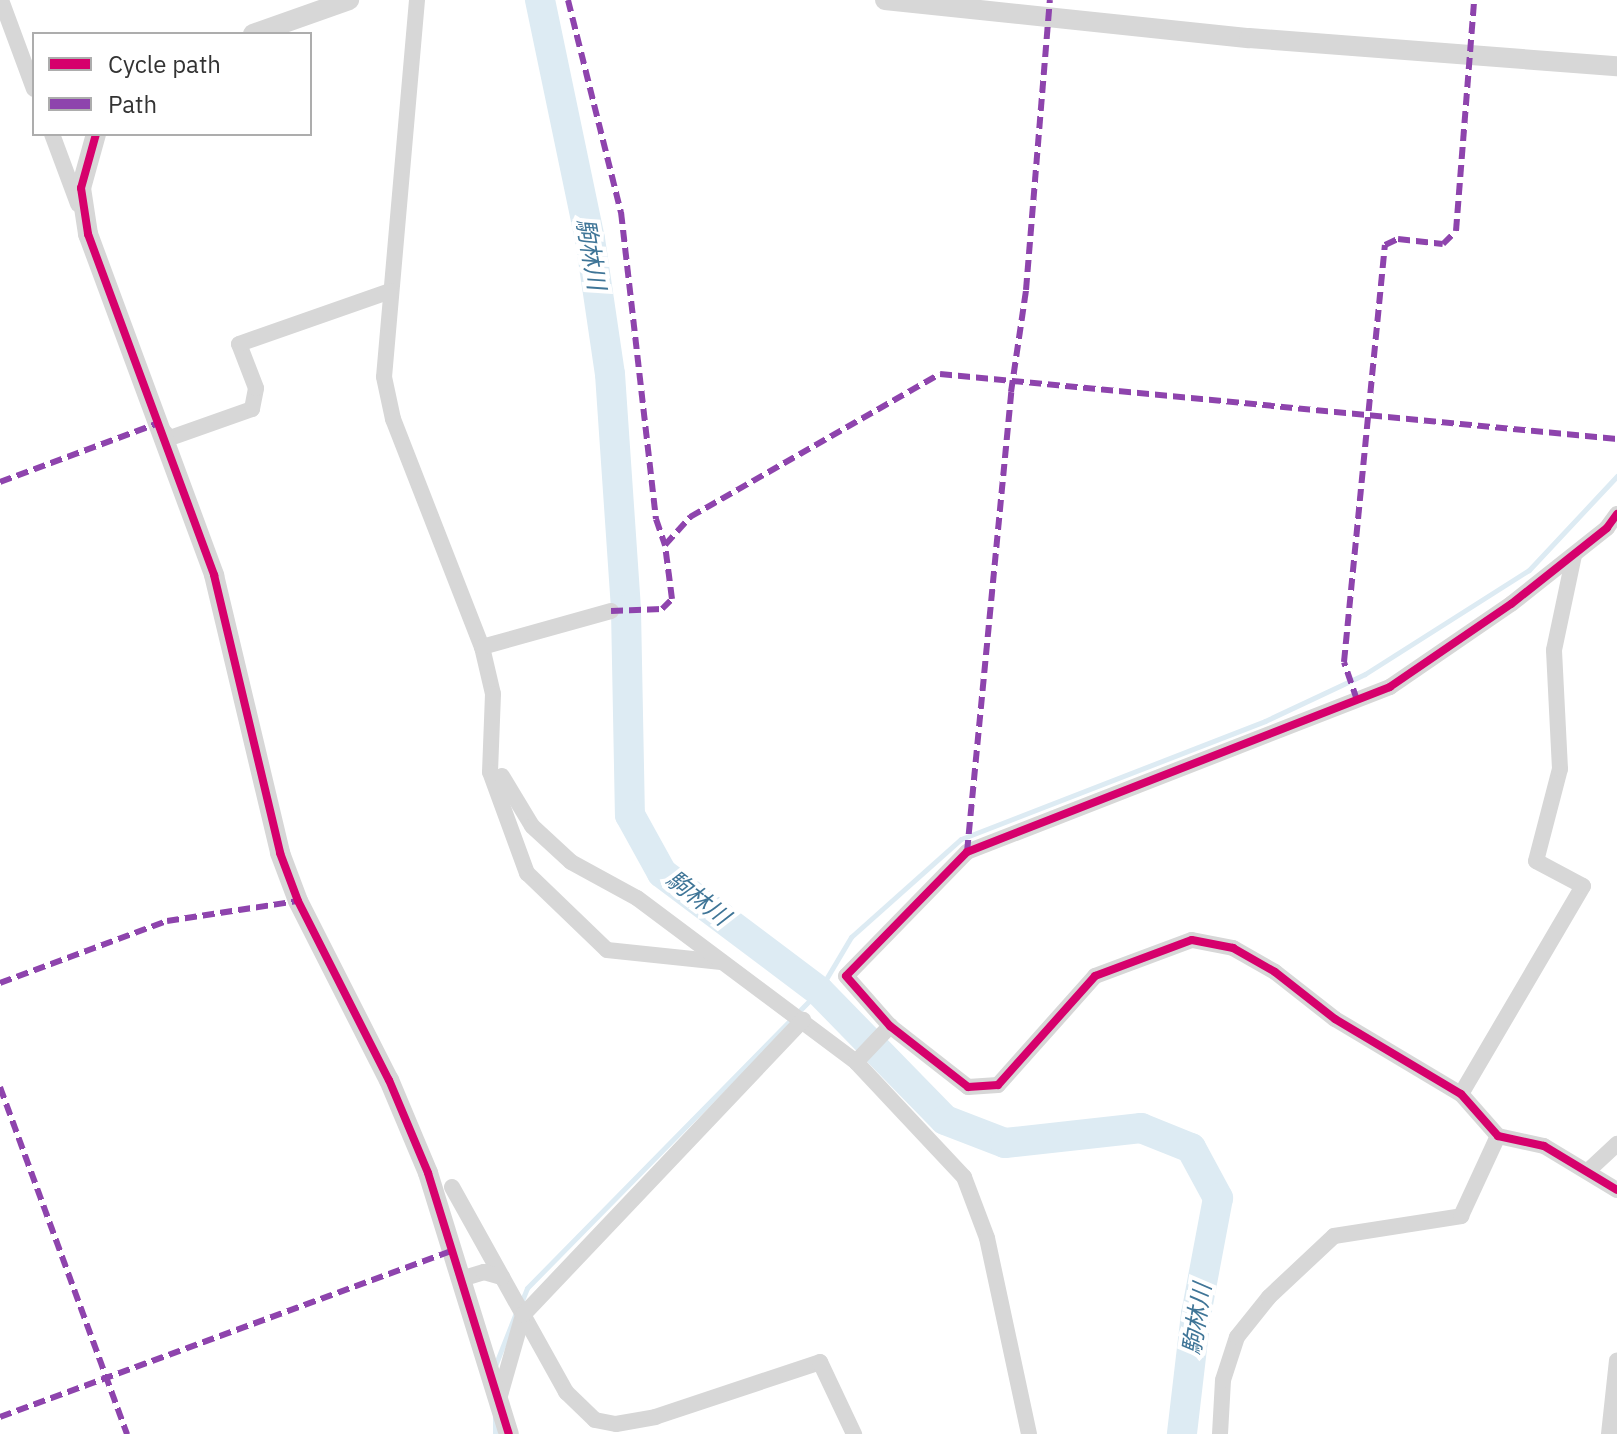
<!DOCTYPE html>
<html>
<head>
<meta charset="utf-8">
<style>
	body { margin:0 }
	#map { position:relative; width:1617px; height:1434px; overflow:hidden; background:#fff; font-family:"IBM Plex Sans","Noto Sans JP",sans-serif }
	div>[style] { position:absolute }
	.stream>* { height:5px; margin:-2.5px; padding:0 2.5px; transform-origin:2.5px; border-radius:2.5px; background:#ddebf3 }
	.river>* { height:30px; margin:-15px; padding:0 15px; transform-origin:15px; border-radius:15px; background:#ddebf3 }
	.minor>* { height:16px; margin:-8px; padding:0 8px; transform-origin:8px; border-radius:8px; background:#d7d7d7 }
	.tertiary>* { height:20px; margin:-10px; padding:0 10px; transform-origin:10px; border-radius:10px; background:#d7d7d7 }
	.quiet>* { height:6px; margin-top:-3px; transform-origin:0; background:repeating-linear-gradient(90deg,#8e44ad 0 12px,transparent 0 18px) }
	.cycleway>* { height:8px; margin:-4px; padding:0 4px; transform-origin:4px; border-radius:4px; background:#d6006c }
	span { translate:-50% -50%; white-space:nowrap; text-align:center; line-height:1.15; -webkit-text-stroke:8px #fff; paint-order:stroke }
	.water-label { font-size:24px; color:#3f7597; font-style:italic }
	.legend { position:absolute; left:32px; top:32px; width:280px; height:104px; box-sizing:border-box; background:#fff; border:2px solid #adadad; margin:0; padding:10px 14px; list-style:none; font-size:24px; color:#333 }
	.legend li { display:flex; align-items:center; gap:16px; height:40px }
	.legend b { width:40px; border:2px solid #adadad }
</style>
</head>
<body>
<div id="map">
	<div class="stream">
		<div style="left:521px;top:1303px;width:16px;rotate:-68deg"></div>
		<div style="left:527px;top:1288px;width:417px;rotate:-45.5deg"></div>
		<div style="left:819px;top:991px;width:63px;rotate:-59.3deg"></div>
		<div style="left:851px;top:937px;width:147px;rotate:-41.7deg"></div>
		<div style="left:961px;top:839px;width:326px;rotate:-21.2deg"></div>
		<div style="left:1265px;top:721px;width:110px;rotate:-25.2deg"></div>
		<div style="left:1365px;top:674px;width:194px;rotate:-32.4deg"></div>
		<div style="left:1529px;top:570px;width:129px;rotate:-46.9deg"></div>
		<div style="left:495px;top:1366px;width:55px;rotate:-68.6deg"></div>
		<div style="left:495px;top:1416px;width:18px;rotate:90deg"></div>
	</div>
	<div class="river">
		<div style="left:540px;top:0;width:244px;rotate:78.2deg"></div>
		<div style="left:590px;top:239px;width:136px;rotate:81.6deg"></div>
		<div style="left:610px;top:374px;width:237px;rotate:86.1deg"></div>
		<div style="left:626px;top:610px;width:205px;rotate:88.9deg"></div>
		<div style="left:630px;top:815px;width:66px;rotate:61.1deg"></div>
		<div style="left:662px;top:873px;width:196px;rotate:36.9deg"></div>
		<div style="left:819px;top:991px;width:180px;rotate:45.7deg"></div>
		<div style="left:945px;top:1120px;width:64px;rotate:21deg"></div>
		<div style="left:1005px;top:1143px;width:137px;rotate:-6.3deg"></div>
		<div style="left:1141px;top:1128px;width:54px;rotate:21.8deg"></div>
		<div style="left:1191px;top:1148px;width:57px;rotate:61.6deg"></div>
		<div style="left:1218px;top:1198px;width:118px;rotate:100.7deg"></div>
		<div style="left:1196px;top:1314px;width:121px;rotate:96.7deg"></div>
	</div>
	<div class="minor">
		<div style="left:1px;top:0;width:95px;rotate:69.7deg"></div>
		<div style="left:417px;top:0;width:378px;rotate:95deg"></div>
		<div style="left:384px;top:377px;width:43px;rotate:77.9deg"></div>
		<div style="left:393px;top:419px;width:245px;rotate:68.7deg"></div>
		<div style="left:482px;top:647px;width:48px;rotate:76.8deg"></div>
		<div style="left:493px;top:694px;width:78px;rotate:92.2deg"></div>
		<div style="left:490px;top:772px;width:108px;rotate:69.9deg"></div>
		<div style="left:527px;top:873px;width:111px;rotate:43.9deg"></div>
		<div style="left:607px;top:950px;width:115px;rotate:6deg"></div>
		<div style="left:52px;top:134px;width:75px;rotate:69.6deg"></div>
		<div style="left:157px;top:425px;width:18px;rotate:45deg"></div>
		<div style="left:170px;top:438px;width:87px;rotate:-19.5deg"></div>
		<div style="left:252px;top:409px;width:21px;rotate:-79deg"></div>
		<div style="left:256px;top:388px;width:47px;rotate:-111.1deg"></div>
		<div style="left:239px;top:344px;width:160px;rotate:-19.3deg"></div>
		<div style="left:1617px;top:514px;width:17px;rotate:126deg"></div>
		<div style="left:1607px;top:528px;width:122px;rotate:141.6deg"></div>
		<div style="left:1511px;top:604px;width:147px;rotate:145.6deg"></div>
		<div style="left:1390px;top:687px;width:454px;rotate:158.7deg"></div>
		<div style="left:967px;top:852px;width:173px;rotate:134.3deg"></div>
		<div style="left:846px;top:976px;width:67px;rotate:48.7deg"></div>
		<div style="left:890px;top:1026px;width:99px;rotate:38deg"></div>
		<div style="left:968px;top:1087px;width:30px;rotate:-4deg"></div>
		<div style="left:998px;top:1085px;width:146px;rotate:-48.3deg"></div>
		<div style="left:1095px;top:976px;width:103px;rotate:-20.4deg"></div>
		<div style="left:1192px;top:940px;width:42px;rotate:11deg"></div>
		<div style="left:1233px;top:948px;width:48px;rotate:29.7deg"></div>
		<div style="left:1275px;top:972px;width:76px;rotate:38.1deg"></div>
		<div style="left:1335px;top:1019px;width:147px;rotate:30.8deg"></div>
		<div style="left:1461px;top:1094px;width:56px;rotate:48.6deg"></div>
		<div style="left:1498px;top:1136px;width:47px;rotate:12.3deg"></div>
		<div style="left:1544px;top:1146px;width:85px;rotate:31.1deg"></div>
		<div style="left:482px;top:647px;width:134px;rotate:-15.6deg"></div>
		<div style="left:502px;top:776px;width:58px;rotate:59deg"></div>
		<div style="left:532px;top:826px;width:53px;rotate:42.7deg"></div>
		<div style="left:571px;top:862px;width:75px;rotate:28.6deg"></div>
		<div style="left:637px;top:898px;width:274px;rotate:36.8deg"></div>
		<div style="left:856px;top:1062px;width:158px;rotate:46.8deg"></div>
		<div style="left:964px;top:1177px;width:65px;rotate:69.3deg"></div>
		<div style="left:987px;top:1238px;width:200px;rotate:77.9deg"></div>
		<div style="left:856px;top:1062px;width:50px;rotate:-46.6deg"></div>
		<div style="left:1461px;top:1094px;width:241px;rotate:-59.6deg"></div>
		<div style="left:1583px;top:886px;width:53px;rotate:-152deg"></div>
		<div style="left:1536px;top:861px;width:95px;rotate:-75.4deg"></div>
		<div style="left:1560px;top:769px;width:119px;rotate:-92.9deg"></div>
		<div style="left:1554px;top:650px;width:97px;rotate:-78.1deg"></div>
		<div style="left:1590px;top:1169px;width:37px;rotate:-43deg"></div>
		<div style="left:452px;top:1187px;width:235px;rotate:60.9deg"></div>
		<div style="left:566px;top:1392px;width:40px;rotate:44deg"></div>
		<div style="left:595px;top:1420px;width:21px;rotate:11deg"></div>
		<div style="left:616px;top:1424px;width:40px;rotate:-10deg"></div>
		<div style="left:655px;top:1417px;width:174px;rotate:-18.4deg"></div>
		<div style="left:820px;top:1362px;width:80px;rotate:64.7deg"></div>
		<div style="left:461px;top:1279px;width:24px;rotate:-17deg"></div>
		<div style="left:484px;top:1272px;width:19px;rotate:16deg"></div>
		<div style="left:499px;top:1399px;width:87px;rotate:-74.1deg"></div>
		<div style="left:523px;top:1315px;width:407px;rotate:-46.5deg"></div>
		<div style="left:1220px;top:1434px;width:54px;rotate:-86.8deg"></div>
		<div style="left:1223px;top:1380px;width:45px;rotate:-72deg"></div>
		<div style="left:1237px;top:1337px;width:51px;rotate:-51.3deg"></div>
		<div style="left:1269px;top:1297px;width:89px;rotate:-43.2deg"></div>
		<div style="left:1334px;top:1236px;width:129px;rotate:-8.9deg"></div>
		<div style="left:1461px;top:1216px;width:88px;rotate:-65.2deg"></div>
		<div style="left:1609px;top:1434px;width:74px;rotate:-83.8deg"></div>
	</div>
	<div class="tertiary">
		<div style="left:885px;top:0;width:366px;rotate:6deg"></div>
		<div style="left:1249px;top:38px;width:369px;rotate:4.4deg"></div>
		<div style="left:253px;top:34px;width:102px;rotate:-19.5deg"></div>
		<div style="left:96px;top:134px;width:56px;rotate:105.5deg"></div>
		<div style="left:81px;top:188px;width:47px;rotate:81.3deg"></div>
		<div style="left:88px;top:234px;width:364px;rotate:69.7deg"></div>
		<div style="left:214px;top:575px;width:286px;rotate:76.6deg"></div>
		<div style="left:280px;top:853px;width:51px;rotate:69.4deg"></div>
		<div style="left:298px;top:901px;width:201px;rotate:63.1deg"></div>
		<div style="left:389px;top:1080px;width:101px;rotate:67.2deg"></div>
		<div style="left:428px;top:1173px;width:273px;rotate:72.8deg"></div>
	</div>
	<div class="quiet">
		<div style="left:568px;top:0;width:219px;rotate:76deg"></div>
		<div style="left:621px;top:212px;width:309px;rotate:83.5deg"></div>
		<div style="left:656px;top:519px;width:28px;rotate:71deg"></div>
		<div style="left:0;top:482px;width:166px;rotate:-20.4deg"></div>
		<div style="left:611px;top:611px;width:51px;rotate:-2.2deg"></div>
		<div style="left:662px;top:609px;width:14px;rotate:-45deg"></div>
		<div style="left:672px;top:599px;width:54px;rotate:-97.4deg"></div>
		<div style="left:665px;top:545px;width:38px;rotate:-48deg"></div>
		<div style="left:690px;top:517px;width:288px;rotate:-29.8deg"></div>
		<div style="left:940px;top:374px;width:680px;rotate:5.48deg"></div>
		<div style="left:1357px;top:700px;width:40px;rotate:-108.9deg"></div>
		<div style="left:1344px;top:662px;width:419px;rotate:-84.4deg"></div>
		<div style="left:1385px;top:245px;width:14px;rotate:-25deg"></div>
		<div style="left:1398px;top:239px;width:45px;rotate:6.3deg"></div>
		<div style="left:1443px;top:244px;width:18px;rotate:-45deg"></div>
		<div style="left:1456px;top:231px;width:232px;rotate:-85.5deg"></div>
		<div style="left:967px;top:852px;width:462px;rotate:-84.5deg"></div>
		<div style="left:1011px;top:392px;width:103px;rotate:-81.6deg"></div>
		<div style="left:1026px;top:290px;width:291px;rotate:-85.3deg"></div>
		<div style="left:0;top:983px;width:178px;rotate:-20.4deg"></div>
		<div style="left:167px;top:921px;width:133px;rotate:-8.7deg"></div>
		<div style="left:0;top:1087px;width:370px;rotate:69.9deg"></div>
		<div style="left:0;top:1417px;width:480px;rotate:-20.2deg"></div>
	</div>
	<div class="cycleway">
		<div style="left:96px;top:134px;width:56px;rotate:105.5deg"></div>
		<div style="left:81px;top:188px;width:47px;rotate:81.3deg"></div>
		<div style="left:88px;top:234px;width:364px;rotate:69.7deg"></div>
		<div style="left:214px;top:575px;width:286px;rotate:76.6deg"></div>
		<div style="left:280px;top:853px;width:51px;rotate:69.4deg"></div>
		<div style="left:298px;top:901px;width:201px;rotate:63.1deg"></div>
		<div style="left:389px;top:1080px;width:101px;rotate:67.2deg"></div>
		<div style="left:428px;top:1173px;width:273px;rotate:72.8deg"></div>
		<div style="left:1617px;top:514px;width:17px;rotate:126deg"></div>
		<div style="left:1607px;top:528px;width:122px;rotate:141.6deg"></div>
		<div style="left:1511px;top:604px;width:147px;rotate:145.6deg"></div>
		<div style="left:1390px;top:687px;width:454px;rotate:158.7deg"></div>
		<div style="left:967px;top:852px;width:173px;rotate:134.3deg"></div>
		<div style="left:846px;top:976px;width:67px;rotate:48.7deg"></div>
		<div style="left:890px;top:1026px;width:99px;rotate:38deg"></div>
		<div style="left:968px;top:1087px;width:30px;rotate:-4deg"></div>
		<div style="left:998px;top:1085px;width:146px;rotate:-48.3deg"></div>
		<div style="left:1095px;top:976px;width:103px;rotate:-20.4deg"></div>
		<div style="left:1192px;top:940px;width:42px;rotate:11deg"></div>
		<div style="left:1233px;top:948px;width:48px;rotate:29.7deg"></div>
		<div style="left:1275px;top:972px;width:76px;rotate:38.1deg"></div>
		<div style="left:1335px;top:1019px;width:147px;rotate:30.8deg"></div>
		<div style="left:1461px;top:1094px;width:56px;rotate:48.6deg"></div>
		<div style="left:1498px;top:1136px;width:47px;rotate:12.3deg"></div>
		<div style="left:1544px;top:1146px;width:85px;rotate:31.1deg"></div>
	</div>
	<div class="water-label">
		<span style="left:591px;top:254px;rotate:80deg">駒林川</span>
		<span style="left:698px;top:898px;rotate:38deg">駒林川</span>
		<span style="left:1197px;top:1319px;rotate:-81deg">駒林川</span>
	</div>
	<ul class="legend">
	<li><b style="height:10px;background:#d6006c"></b>Cycle path</li>
	<li><b style="height:10px;background:#8e44ad"></b>Path</li>
	</ul>
</div>
</body>
</html>
